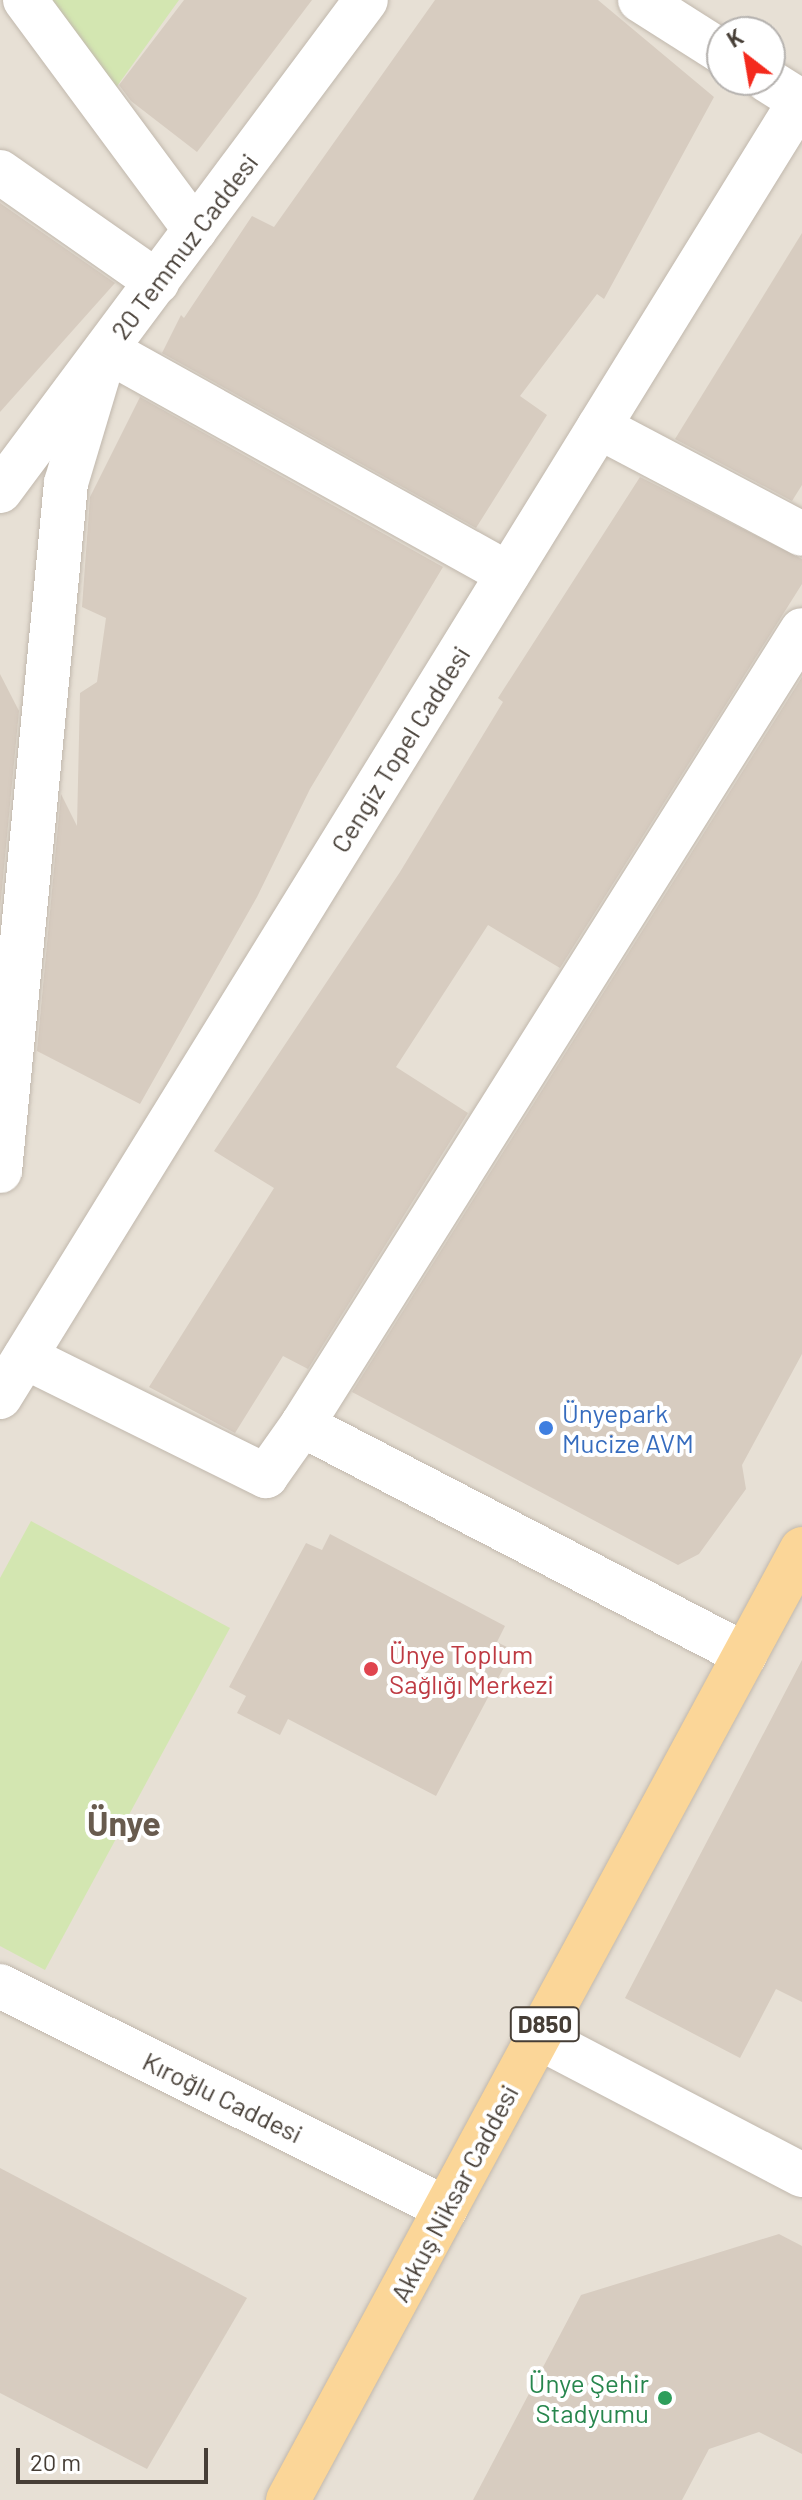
<!DOCTYPE html>
<html>
<head>
<meta charset="utf-8">
<style>
	body { margin:0 }
	#map { position:relative; width:802px; height:2500px; overflow:hidden; background:#f3eee7; font-family:Barlow,sans-serif }
	div>[style] { position:absolute }
	.residential>* { inset:0; background:#e7e0d5 }
	.green>* { inset:0; background:#d3e6b1 }
	.building>* { inset:0; background:#d7ccc0 }
	.roads { filter:drop-shadow(0 0 2px #c1b8ad) drop-shadow(0 0 2px #c1b8ad) }
	.minor>* { height:44px; margin:-22px; padding:0 22px; transform-origin:22px; border-radius:22px; background:#fff }
	.major>* { height:44px; margin:-22px; padding:0 22px; transform-origin:22px; border-radius:22px; background:#fbd698 }
	.dots>* { width:22px; height:22px; translate:-50% -50%; box-sizing:border-box; border:4px solid #fff; border-radius:50% }
	span { translate:-50% -50%; white-space:nowrap; text-align:center; line-height:1.15; -webkit-text-stroke:8px #fff; paint-order:stroke }
	.shield-label span { padding:2px 6px; background:#fff; border:2px solid; border-radius:6px; -webkit-text-stroke-width:0 }
	.shield-label { font-size:24px; color:#463e36; font-weight:700 }
	.street-label { font-size:26px; color:#463e36 }
	.shop-label { font-size:26px; color:#366cbe }
	.left { translate:0 -50%; text-align:left }
	.health-label { font-size:26px; color:#be3a42 }
	.leisure-label { font-size:26px; color:#27864d }
	.right { translate:-100% -50%; text-align:right }
	.district-label { font-size:34px; color:#685b4e; font-weight:700 }
	.north { position:absolute; left:706px; top:16px; width:80px; height:80px; box-sizing:border-box; background:#fff; border:2px solid #b5b2af; border-radius:50%; rotate:329deg; font-size:22px; font-weight:700; line-height:32px; text-align:center; color:#463e36 }
	.north::after { content:''; display:block; margin:auto; width:28px; height:36px; background:#f42a1d; clip-path:polygon(50% 0,100% 100%,50% 72%,0 100%) }
	.scale { position:absolute; left:16px; top:2448px; width:192px; height:36px; box-sizing:border-box; border:4px solid #463e36; border-top:0; padding-left:10px; font-size:24px; line-height:28px; white-space:nowrap; color:#463e36; -webkit-text-stroke:6px #fff; paint-order:stroke }
</style>
</head>
<body>
<div id="map">
	<div class="residential">
		<div style="clip-path:polygon(evenodd,0 0,802px 0,802px 2500px,0 2500px,0 0,722px 32px,770px 32px,770px 80px,722px 80px,722px 32px)"></div>
	</div>
	<div class="green">
		<div style="clip-path:polygon(50px 0,179px 0,115px 89px)"></div>
		<div style="clip-path:polygon(31px 1521px,230px 1628px,45px 1970px,0 1946px,0 1578px)"></div>
	</div>
	<div class="building">
		<div style="clip-path:polygon(184px 0,312px 0,197px 152px,131px 101px,119px 85px)"></div>
		<div style="clip-path:polygon(435px 0,598px 0,714px 97px,604px 299px,597px 294px,520px 396px,547px 415px,476px 528px,162px 353px,181px 315px,184px 318px,252px 216px,274px 227px)"></div>
		<div style="clip-path:polygon(0 203px,115px 283px,0 412px)"></div>
		<div style="clip-path:polygon(802px 233px,802px 485px,792px 501px,675px 439px)"></div>
		<div style="clip-path:polygon(140px 397px,443px 567px,310px 789px,257px 897px,140px 1104px,37px 1051px,61px 794px,77px 826px,80px 693px,97px 682px,106px 618px,82px 607px,90px 497px)"></div>
		<div style="clip-path:polygon(640px 477px,802px 559px,802px 584px,560px 968px,488px 925px,396px 1067px,468px 1113px,308px 1369px,283px 1356px,235px 1433px,149px 1387px,274px 1188px,214px 1151px,400px 872px,503px 702px,498px 698px)"></div>
		<div style="clip-path:polygon(0 674px,19px 711px,0 909px)"></div>
		<div style="clip-path:polygon(802px 677px,802px 1354px,742px 1465px,746px 1489px,699px 1554px,678px 1565px,352px 1392px)"></div>
		<div style="clip-path:polygon(330px 1534px,505px 1626px,497px 1642px,513px 1650px,436px 1796px,288px 1719px,280px 1735px,237px 1713px,246px 1696px,229px 1687px,306px 1543px,322px 1550px)"></div>
		<div style="clip-path:polygon(802px 1660px,802px 2002px,776px 1989px,740px 2058px,625px 1998px)"></div>
		<div style="clip-path:polygon(0 2168px,247px 2298px,147px 2469px,0 2393px)"></div>
		<div style="clip-path:polygon(779px 2234px,802px 2246px,802px 2454px,759px 2432px,709px 2449px,682px 2500px,473px 2500px,581px 2295px)"></div>
	</div>
	<div class="roads">
		<div class="minor">
			<div style="left:25px;top:0;width:286px;rotate:53.5deg"></div>
			<div style="left:640px;top:0;width:97px;rotate:32.4deg"></div>
			<div style="left:767px;top:80px;width:41px;rotate:32.2deg"></div>
			<div style="left:0;top:172px;width:192px;rotate:35deg"></div>
			<div style="left:106px;top:350px;width:460px;rotate:29.1deg"></div>
			<div style="left:599px;top:427px;width:229px;rotate:27.8deg"></div>
			<div style="left:0;top:491px;width:612px;rotate:-53.3deg"></div>
			<div style="left:0;top:1171px;width:691px;rotate:-84.52deg"></div>
			<div style="left:66px;top:483px;width:139px;rotate:-73.3deg"></div>
			<div style="left:25px;top:1357px;width:269px;rotate:26.3deg"></div>
			<div style="left:266px;top:1476px;width:62px;rotate:-54.8deg"></div>
			<div style="left:302px;top:1425px;width:499px;rotate:27.4deg"></div>
			<div style="left:0;top:1397px;width:1523px;rotate:-58.31deg"></div>
			<div style="left:302px;top:1425px;width:939px;rotate:-57.83deg"></div>
			<div style="left:0;top:1986px;width:498px;rotate:26.5deg"></div>
			<div style="left:538px;top:2037px;width:298px;rotate:27.6deg"></div>
		</div>
		<div class="major">
			<div style="left:288px;top:2500px;width:1081px;rotate:-61.61deg"></div>
		</div>
	</div>
	<div class="dots">
		<div style="left:546px;top:1428px;background:#3f7fe0"></div>
		<div style="left:371px;top:1669px;background:#e0444e"></div>
		<div style="left:665px;top:2398px;background:#2e9e5b"></div>
	</div>
	<div class="shield-label">
		<span style="left:545px;top:2024px">D850</span>
	</div>
	<div class="street-label">
		<span style="left:184px;top:246px;rotate:-53deg">20 Temmuz Caddesi</span>
		<span style="left:400px;top:749px;rotate:-58deg">Cengiz Topel Caddesi</span>
		<span style="left:223px;top:2097px;rotate:26deg">Kıroğlu Caddesi</span>
		<span style="left:454px;top:2193px;rotate:-62deg">Akkuş Niksar Caddesi</span>
	</div>
	<div class="shop-label">
		<span class="left" style="left:562px;top:1428px">Ünyepark<br>Mucize AVM</span>
	</div>
	<div class="health-label">
		<span class="left" style="left:389px;top:1669px">Ünye Toplum<br>Sağlığı Merkezi</span>
	</div>
	<div class="leisure-label">
		<span class="right" style="left:649px;top:2398px">Ünye Şehir<br>Stadyumu</span>
	</div>
	<div class="district-label">
		<span style="left:124px;top:1823px">Ünye</span>
	</div>
	<div class="north">K</div>
	<div class="scale">20 m</div>
</div>
</body>
</html>
